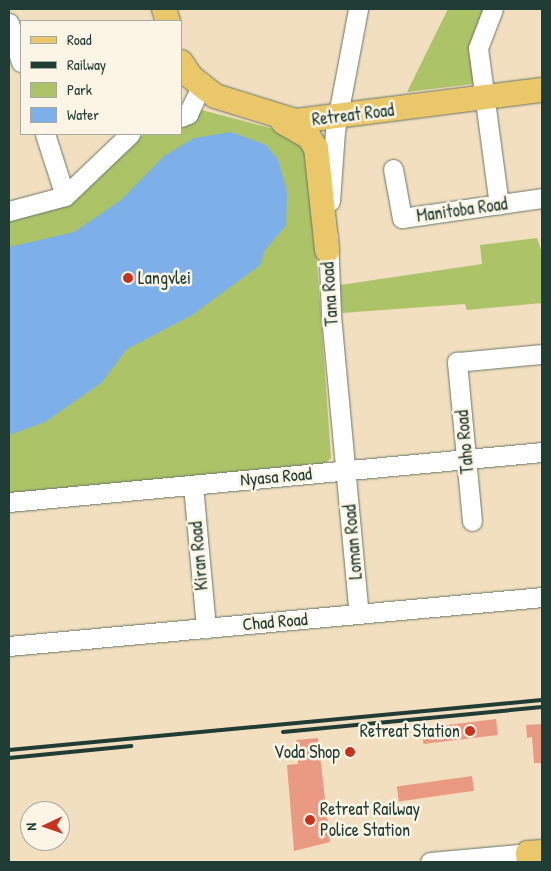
<!DOCTYPE html>
<html>
<head>
<meta charset="utf-8">
<style>
	body { margin:0 }
	#map { position:relative; width:551px; height:871px; overflow:hidden; background:#f1dfbf; font-family:"Patrick Hand",sans-serif }
	div>[style] { position:absolute }
	.green>* { inset:0; background:#acc368 }
	.water>* { inset:0; background:#7dafe9 }
	.building>* { inset:0; background:#ea9a83; transform-origin:0 0 }
	.roads { filter:drop-shadow(0 0 1px #687665) drop-shadow(0 0 1px #687665) }
	.minor>* { height:19px; margin:-9.5px; padding:0 9.5px; transform-origin:9.5px; border-radius:9.5px; background:#fff }
	.major>* { height:24px; margin:-12px; padding:0 12px; transform-origin:12px; border-radius:12px; background:#eac769 }
	.rail>* { height:4px; margin:-2px; padding:0 2px; transform-origin:2px; border-radius:2px; background:#1f3d34 }
	.dots>* { width:14px; height:14px; translate:-50% -50%; box-sizing:border-box; border:2px solid #fcf5e5; border-radius:50% }
	span { translate:-50% -50%; white-space:nowrap; text-align:center; line-height:1.15; -webkit-text-stroke:5px #fcf5e5; paint-order:stroke }
	.street-label { font-size:18px; color:#1f3d34 }
	.poi-label { font-size:18px; color:#1f3d34 }
	.left { translate:0 -50%; text-align:left }
	.right { translate:-100% -50%; text-align:right }
	.frame { position:absolute; inset:0; border:10px solid #1f3d34; pointer-events:none }
	.legend { position:absolute; left:20px; top:20px; width:162px; height:115px; box-sizing:border-box; background:#fcf5e5; border:1px solid #a4ab9e; margin:0; padding:6px 9px; list-style:none; font-size:15px; color:#1f3d34 }
	.legend li { display:flex; align-items:center; gap:10px; height:25px }
	.legend b { width:25px; border:1px solid #a4ab9e }
	.north { position:absolute; left:20px; top:801px; width:50px; height:50px; box-sizing:border-box; background:#fcf5e5; border:1px solid #a4ab9e; border-radius:50%; rotate:267deg; font-size:14px; font-weight:700; line-height:20px; text-align:center; color:#1f3d34 }
	.north::after { content:''; display:block; margin:auto; width:18px; height:22px; background:#c8321e; clip-path:polygon(50% 0,100% 100%,50% 72%,0 100%) }
</style>
</head>
<body>
<div id="map">
	<div class="green">
		<div style="clip-path:polygon(448px 9px,486px 9px,473px 84px,407px 92px)"></div>
		<div style="clip-path:polygon(198px 109px,278px 130px,302px 142px,310px 161px,331px 458px,322px 466px,9px 495px,9px 218px,76px 198px,128px 141px,146px 134px,181px 134px,181px 123px)"></div>
		<div style="clip-path:polygon(537px 238px,542px 253px,542px 303px,467px 310px,465px 304px,342px 313px,340px 285px,482px 264px,480px 245px)"></div>
	</div>
	<div class="water">
		<div style="clip-path:polygon(231px 132px,266px 145px,278px 160px,287px 192px,286px 225px,265px 250px,260px 265px,192px 315px,127px 349px,101px 383px,45px 422px,9px 435px,9px 247px,74px 232px,121px 200px,164px 156px,194px 138px)"></div>
	</div>
	<div class="building">
		<div style="left:496px;top:719px;width:16px;height:75px;rotate:83deg"></div>
		<div style="clip-path:polygon(542px 724px,542px 763px,534px 763px,532px 737px,527px 738px,526px 725px)"></div>
		<div style="clip-path:polygon(318px 738px,330px 842px,294px 851px,287px 765px,298px 764px,296px 740px)"></div>
		<div style="left:472px;top:776px;width:15px;height:76px;rotate:82deg"></div>
	</div>
	<div class="roads">
		<div class="minor">
			<div style="left:493px;top:9px;width:42px;rotate:111deg"></div>
			<div style="left:478px;top:48px;width:158px;rotate:82.4deg"></div>
			<div style="left:9px;top:23px;width:41px;rotate:72.9deg"></div>
			<div style="left:181px;top:117px;width:8px;rotate:-23deg"></div>
			<div style="left:188px;top:114px;width:31px;rotate:-65deg"></div>
			<div style="left:45px;top:134px;width:65px;rotate:72.1deg"></div>
			<div style="left:393px;top:169px;width:50px;rotate:79.6deg"></div>
			<div style="left:402px;top:218px;width:141px;rotate:-8.1deg"></div>
			<div style="left:330px;top:201px;width:70px;rotate:-85.9deg"></div>
			<div style="left:335px;top:131px;width:124px;rotate:-79.3deg"></div>
			<div style="left:9px;top:211px;width:58px;rotate:-15deg"></div>
			<div style="left:65px;top:196px;width:90px;rotate:-43.6deg"></div>
			<div style="left:328px;top:236px;width:79px;rotate:87.8deg"></div>
			<div style="left:331px;top:315px;width:300px;rotate:84.7deg"></div>
			<div style="left:193px;top:485px;width:144px;rotate:84.8deg"></div>
			<div style="left:9px;top:502px;width:535px;rotate:-5.36deg"></div>
			<div style="left:472px;top:521px;width:160px;rotate:-95.4deg"></div>
			<div style="left:457px;top:362px;width:85px;rotate:-5.4deg"></div>
			<div style="left:9px;top:646px;width:535px;rotate:-5.25deg"></div>
			<div style="left:430px;top:862px;width:98px;rotate:-5.2deg"></div>
		</div>
		<div class="major">
			<div style="left:164px;top:9px;width:13px;rotate:72deg"></div>
			<div style="left:181px;top:62px;width:18px;rotate:56deg"></div>
			<div style="left:191px;top:77px;width:31px;rotate:38deg"></div>
			<div style="left:215px;top:96px;width:85px;rotate:17.2deg"></div>
			<div style="left:296px;top:121px;width:248px;rotate:-7.2deg"></div>
			<div style="left:283px;top:122px;width:30px;rotate:30deg"></div>
			<div style="left:309px;top:137px;width:13px;rotate:58deg"></div>
			<div style="left:316px;top:148px;width:103px;rotate:83.8deg"></div>
			<div style="left:529px;top:862px;width:9px;rotate:-96deg"></div>
			<div style="left:528px;top:853px;width:14px;rotate:-4deg"></div>
		</div>
	</div>
	<div class="rail">
		<div style="left:283px;top:732px;width:260px;rotate:-5.5deg"></div>
		<div style="left:9px;top:750px;width:535px;rotate:-5.36deg"></div>
		<div style="left:9px;top:758px;width:123px;rotate:-5.6deg"></div>
	</div>
	<div class="dots">
		<div style="left:128px;top:278px;background:#c8321e"></div>
		<div style="left:470px;top:731px;background:#c8321e"></div>
		<div style="left:350px;top:752px;background:#c8321e"></div>
		<div style="left:310px;top:820px;background:#c8321e"></div>
	</div>
	<div class="street-label">
		<span style="left:353px;top:115px;rotate:-7deg">Retreat Road</span>
		<span style="left:462px;top:210px;rotate:-8deg">Manitoba Road</span>
		<span style="left:330px;top:294px;rotate:-94deg">Tana Road</span>
		<span style="left:465px;top:442px;rotate:-95deg">Taho Road</span>
		<span style="left:276px;top:477px;rotate:-5deg">Nyasa Road</span>
		<span style="left:353px;top:542px;rotate:-95deg">Loman Road</span>
		<span style="left:199px;top:556px;rotate:-95deg">Kiran Road</span>
		<span style="left:275px;top:622px;rotate:-5deg">Chad Road</span>
	</div>
	<div class="poi-label">
		<span class="left" style="left:138px;top:278px">Langvlei</span>
		<span class="right" style="left:460px;top:731px">Retreat Station</span>
		<span class="right" style="left:340px;top:752px">Voda Shop</span>
		<span class="left" style="left:320px;top:820px">Retreat Railway<br>Police Station</span>
	</div>
	<div class="frame"></div>
	<ul class="legend">
	<li><b style="height:6px;background:#eac769"></b>Road</li>
	<li><b style="height:6px;background:#1f3d34"></b>Railway</li>
	<li><b style="height:14px;background:#acc368"></b>Park</li>
	<li><b style="height:14px;background:#7dafe9"></b>Water</li>
	</ul>
	<div class="north">N</div>
</div>
</body>
</html>
